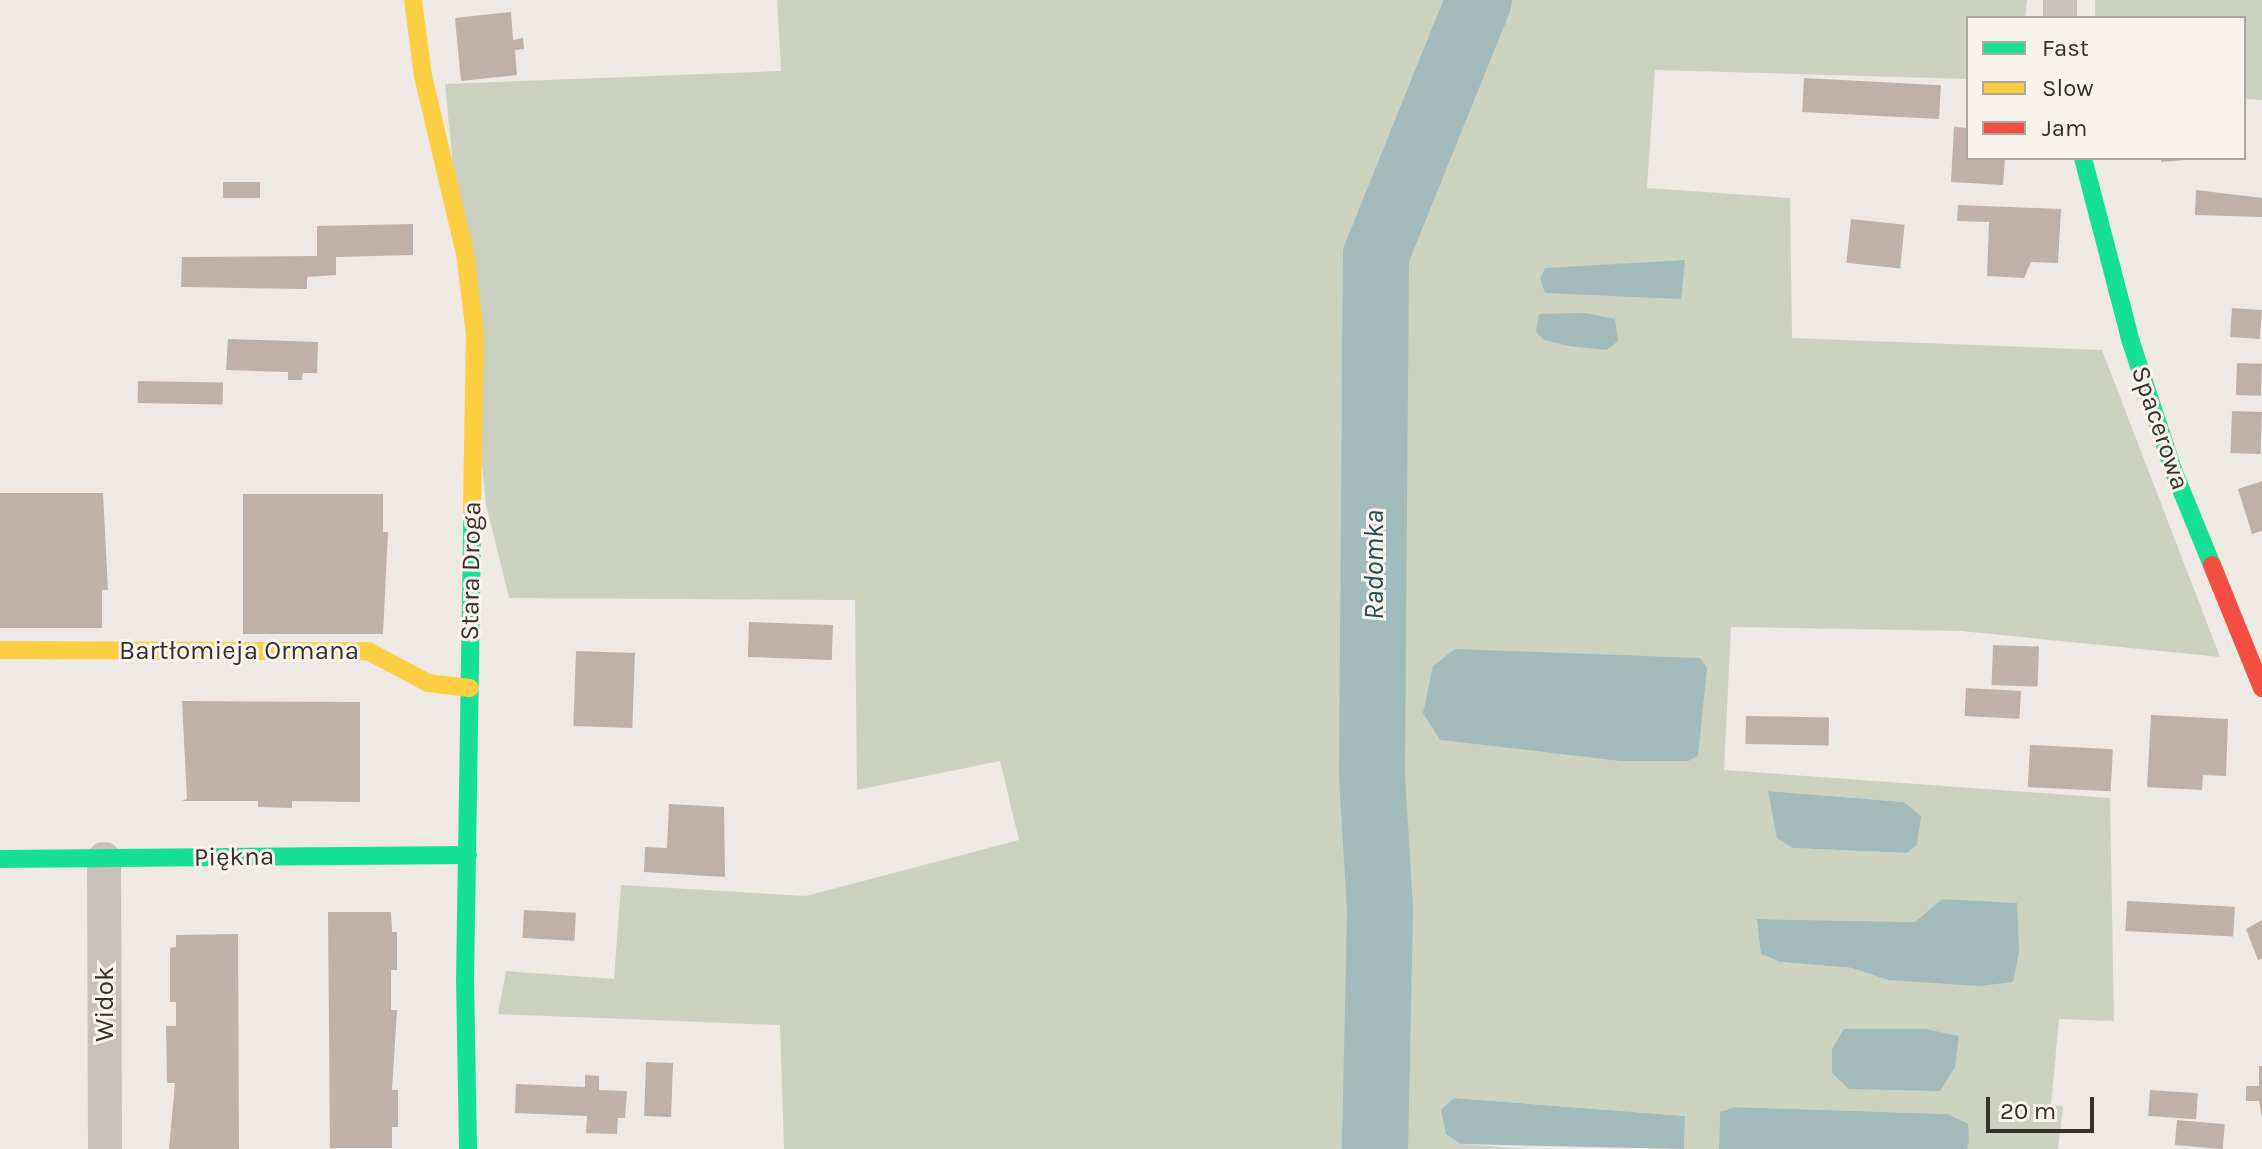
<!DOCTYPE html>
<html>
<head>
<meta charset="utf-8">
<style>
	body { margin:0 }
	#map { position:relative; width:2262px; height:1149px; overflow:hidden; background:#eee9e4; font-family:Karla,sans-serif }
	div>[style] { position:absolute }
	.green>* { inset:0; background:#cdd1c0 }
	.water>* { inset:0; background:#a3babb }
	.river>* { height:66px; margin:-33px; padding:0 33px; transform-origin:33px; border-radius:33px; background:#a3babb }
	.building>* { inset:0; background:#bfb0a8; transform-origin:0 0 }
	.street>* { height:34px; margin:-17px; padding:0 17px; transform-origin:17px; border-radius:17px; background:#c7c2bd }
	.fast>* { height:18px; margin:-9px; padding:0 9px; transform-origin:9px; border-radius:9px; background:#16e098 }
	.slow>* { height:18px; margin:-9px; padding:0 9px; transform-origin:9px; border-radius:9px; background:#ffcf43 }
	.jam>* { height:18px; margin:-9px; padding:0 9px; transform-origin:9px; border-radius:9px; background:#f24e42 }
	span { translate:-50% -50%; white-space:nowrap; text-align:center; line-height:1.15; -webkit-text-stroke:6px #f8f4ed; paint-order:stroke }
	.street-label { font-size:26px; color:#37302b }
	.water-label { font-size:28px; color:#254d54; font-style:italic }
	.legend { position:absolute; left:1966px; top:16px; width:280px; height:144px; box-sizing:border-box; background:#f8f4ed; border:2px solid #aba69f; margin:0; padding:10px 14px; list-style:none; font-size:24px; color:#37302b }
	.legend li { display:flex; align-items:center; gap:16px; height:40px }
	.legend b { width:40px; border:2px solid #aba69f }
	.scale { position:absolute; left:1986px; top:1097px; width:108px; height:36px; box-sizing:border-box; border:4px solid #37302b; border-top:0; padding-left:10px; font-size:24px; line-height:28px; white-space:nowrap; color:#37302b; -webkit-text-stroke:6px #f8f4ed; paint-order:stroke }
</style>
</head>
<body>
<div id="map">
	<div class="green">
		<div style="clip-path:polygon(evenodd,777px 0,2027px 0,2025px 18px,1968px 18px,1968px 79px,1655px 70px,1647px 188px,1790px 198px,1792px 338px,2102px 350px,2220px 657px,1961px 631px,1731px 627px,1724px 770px,2110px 798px,2114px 1021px,2059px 1019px,2051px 1105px,2063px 1106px,2058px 1149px,1967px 1149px,1969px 1143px,1948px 1114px,1735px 1107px,1720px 1112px,1719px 1149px,1684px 1149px,1685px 1116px,1454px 1098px,1446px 1134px,1460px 1144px,1529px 1149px,784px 1149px,780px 1025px,498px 1014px,506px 971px,614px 979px,621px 885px,806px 896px,1019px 840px,1000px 761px,857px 790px,855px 600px,509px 598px,486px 504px,445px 84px,781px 71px,777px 0,1684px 260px,1540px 278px,1544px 269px,1684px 260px,777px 0,1584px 656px,1700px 658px,1688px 761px,1619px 761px,1440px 740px,1584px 656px,777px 0,1768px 791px,1904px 802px,1917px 845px,1907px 853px,1793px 848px,1768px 791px,777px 0,1942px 900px,2017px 903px,1924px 980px,1888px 980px,1852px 968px,1781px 962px,1757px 919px,1915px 922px,1942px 900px)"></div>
		<div style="clip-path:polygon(2095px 0,2262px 0,2262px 100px,2244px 99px,2244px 18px,2095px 18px)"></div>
	</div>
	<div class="water">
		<div style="clip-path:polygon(1685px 260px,1681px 299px,1545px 293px,1540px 278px,1545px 268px)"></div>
		<div style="clip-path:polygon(1585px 313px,1615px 319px,1618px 341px,1607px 350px,1569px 346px,1544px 340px,1536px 332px,1539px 314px)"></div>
		<div style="clip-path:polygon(1455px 649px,1700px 658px,1707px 668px,1698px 756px,1688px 761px,1619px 761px,1440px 740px,1423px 713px,1433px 666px)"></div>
		<div style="clip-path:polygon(1768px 791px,1904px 802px,1921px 816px,1917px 845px,1907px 853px,1793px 848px,1777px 838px)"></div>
		<div style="clip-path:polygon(1942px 899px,2017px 903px,2019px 952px,2013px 982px,1979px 986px,1888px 980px,1852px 968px,1781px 962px,1761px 954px,1757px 919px,1915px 922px)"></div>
		<div style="clip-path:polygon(1844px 1029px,1925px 1029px,1959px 1036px,1955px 1067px,1940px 1091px,1849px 1089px,1832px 1073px,1832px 1049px)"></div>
		<div style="clip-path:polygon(1454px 1098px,1685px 1116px,1684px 1149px,1460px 1144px,1446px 1134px,1441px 1110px)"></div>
		<div style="clip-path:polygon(1735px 1107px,1948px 1114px,1968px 1124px,1969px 1143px,1967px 1149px,1719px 1149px,1720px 1112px)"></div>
	</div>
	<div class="river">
		<div style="left:1375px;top:1149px;width:239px;rotate:-88.8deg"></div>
		<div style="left:1380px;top:910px;width:136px;rotate:-93.4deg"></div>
		<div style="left:1372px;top:774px;width:519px;rotate:-89.56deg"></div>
		<div style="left:1376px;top:255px;width:275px;rotate:-68deg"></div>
	</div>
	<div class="building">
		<div style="clip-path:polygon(511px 12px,513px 40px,523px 38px,524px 49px,515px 50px,517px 75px,461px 81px,455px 18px)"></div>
		<div style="left:1804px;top:78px;width:137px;height:34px;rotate:3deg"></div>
		<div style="clip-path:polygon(1954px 127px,1968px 128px,1968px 158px,2005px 158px,2003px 185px,1951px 182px)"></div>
		<div style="clip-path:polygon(2161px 158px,2185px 158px,2185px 160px,2161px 162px)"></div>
		<div style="left:223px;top:182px;width:37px;height:16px"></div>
		<div style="clip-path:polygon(2196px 190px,2262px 198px,2262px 217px,2195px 215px)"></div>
		<div style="clip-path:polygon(1958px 205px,2061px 209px,2058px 263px,2031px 262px,2024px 278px,1987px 276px,1989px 222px,1957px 221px)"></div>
		<div style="left:1851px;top:219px;width:54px;height:44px;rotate:6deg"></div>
		<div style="clip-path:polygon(413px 224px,413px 255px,336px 257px,336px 275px,307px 277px,307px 289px,181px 287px,182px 257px,317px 256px,317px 226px)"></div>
		<div style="left:2232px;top:308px;width:30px;height:29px;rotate:4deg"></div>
		<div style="clip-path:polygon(228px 339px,318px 342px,317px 373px,303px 373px,302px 380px,288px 380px,288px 372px,226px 370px)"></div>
		<div style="left:2237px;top:363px;width:25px;height:32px;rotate:2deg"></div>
		<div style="left:138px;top:381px;width:85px;height:22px;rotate:1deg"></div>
		<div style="left:2232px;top:411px;width:30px;height:42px;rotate:2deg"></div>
		<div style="clip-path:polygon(2262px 481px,2262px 531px,2252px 534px,2238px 489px)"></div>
		<div style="clip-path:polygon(0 493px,103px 493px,108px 590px,102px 590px,102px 628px,0 628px)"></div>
		<div style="clip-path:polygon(243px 494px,383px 494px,383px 532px,388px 532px,383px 634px,243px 634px)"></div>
		<div style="left:749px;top:622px;width:84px;height:35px;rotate:2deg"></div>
		<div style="left:1993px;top:645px;width:46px;height:40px;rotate:2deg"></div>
		<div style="left:576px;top:651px;width:59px;height:75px;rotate:2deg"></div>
		<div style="left:1966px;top:688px;width:55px;height:28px;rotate:3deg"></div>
		<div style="clip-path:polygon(182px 701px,360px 702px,360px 802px,292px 801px,292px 808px,258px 807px,258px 801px,182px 801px,187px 799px)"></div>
		<div style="clip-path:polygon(2151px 715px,2228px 719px,2226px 776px,2203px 775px,2202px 790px,2147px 787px)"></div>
		<div style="left:1746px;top:716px;width:83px;height:28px;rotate:1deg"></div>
		<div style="left:2030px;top:745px;width:83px;height:42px;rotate:3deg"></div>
		<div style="clip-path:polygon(669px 804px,724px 807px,725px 877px,644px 872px,645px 847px,667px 848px)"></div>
		<div style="left:2127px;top:901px;width:108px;height:30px;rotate:3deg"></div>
		<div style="left:524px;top:910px;width:52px;height:28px;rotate:3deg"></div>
		<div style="clip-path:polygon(328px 912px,391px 912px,392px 932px,397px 932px,397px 970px,391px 970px,391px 1010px,397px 1010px,392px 1090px,398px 1090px,398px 1127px,392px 1127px,392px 1148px,330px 1148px)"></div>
		<div style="clip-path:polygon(2262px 920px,2262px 959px,2258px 960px,2246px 929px)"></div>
		<div style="clip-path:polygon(238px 934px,239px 1149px,169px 1149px,175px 1083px,167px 1083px,166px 1026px,176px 1026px,176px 1002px,170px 1002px,170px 948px,176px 947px,176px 935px)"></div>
		<div style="left:646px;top:1062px;width:27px;height:54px;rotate:2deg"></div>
		<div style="clip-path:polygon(2259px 1066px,2262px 1066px,2262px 1118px,2259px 1101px,2246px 1101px,2246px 1086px,2259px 1086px)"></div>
		<div style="clip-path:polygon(585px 1075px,599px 1076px,599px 1090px,627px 1091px,625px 1118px,618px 1118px,617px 1134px,586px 1133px,587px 1116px,515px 1113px,516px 1084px,585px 1087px)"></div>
		<div style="left:2150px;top:1090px;width:48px;height:26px;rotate:4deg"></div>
		<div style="left:2177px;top:1120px;width:48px;height:25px;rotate:5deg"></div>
	</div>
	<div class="street">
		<div style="left:2060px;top:0;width:18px;rotate:90deg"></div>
		<div style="left:104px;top:859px;width:290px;rotate:89.8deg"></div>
	</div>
	<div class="fast">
		<div style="left:2083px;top:158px;width:190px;rotate:75.4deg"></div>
		<div style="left:2131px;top:342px;width:135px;rotate:71.8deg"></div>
		<div style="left:2173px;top:470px;width:103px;rotate:67.7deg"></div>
		<div style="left:0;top:859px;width:468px;rotate:-0.5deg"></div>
		<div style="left:468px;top:1149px;width:168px;rotate:-91deg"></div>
		<div style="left:465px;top:981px;width:470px;rotate:-89.1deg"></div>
	</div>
	<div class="slow">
		<div style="left:413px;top:0;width:77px;rotate:82.5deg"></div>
		<div style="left:423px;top:76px;width:182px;rotate:76.7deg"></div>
		<div style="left:465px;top:253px;width:82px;rotate:83deg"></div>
		<div style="left:475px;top:334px;width:177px;rotate:91deg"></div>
		<div style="left:0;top:650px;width:368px;rotate:0.2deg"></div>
		<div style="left:368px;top:651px;width:68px;rotate:28.1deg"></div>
		<div style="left:428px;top:683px;width:42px;rotate:6.8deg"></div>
	</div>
	<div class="jam">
		<div style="left:2212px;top:565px;width:133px;rotate:67.9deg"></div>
	</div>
	<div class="street-label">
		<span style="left:2160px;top:428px;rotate:71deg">Spacerowa</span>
		<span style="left:471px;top:571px;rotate:-89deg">Stara Droga</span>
		<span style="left:239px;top:651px">Bartłomieja Ormana</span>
		<span style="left:234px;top:857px;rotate:-1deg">Piękna</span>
		<span style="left:105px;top:1004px;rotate:-90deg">Widok</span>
	</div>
	<div class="water-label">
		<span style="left:1374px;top:565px;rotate:-90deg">Radomka</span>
	</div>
	<ul class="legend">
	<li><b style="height:10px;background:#16e098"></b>Fast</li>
	<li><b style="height:10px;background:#ffcf43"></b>Slow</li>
	<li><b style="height:10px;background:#f24e42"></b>Jam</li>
	</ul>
	<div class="scale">20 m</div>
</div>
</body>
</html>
